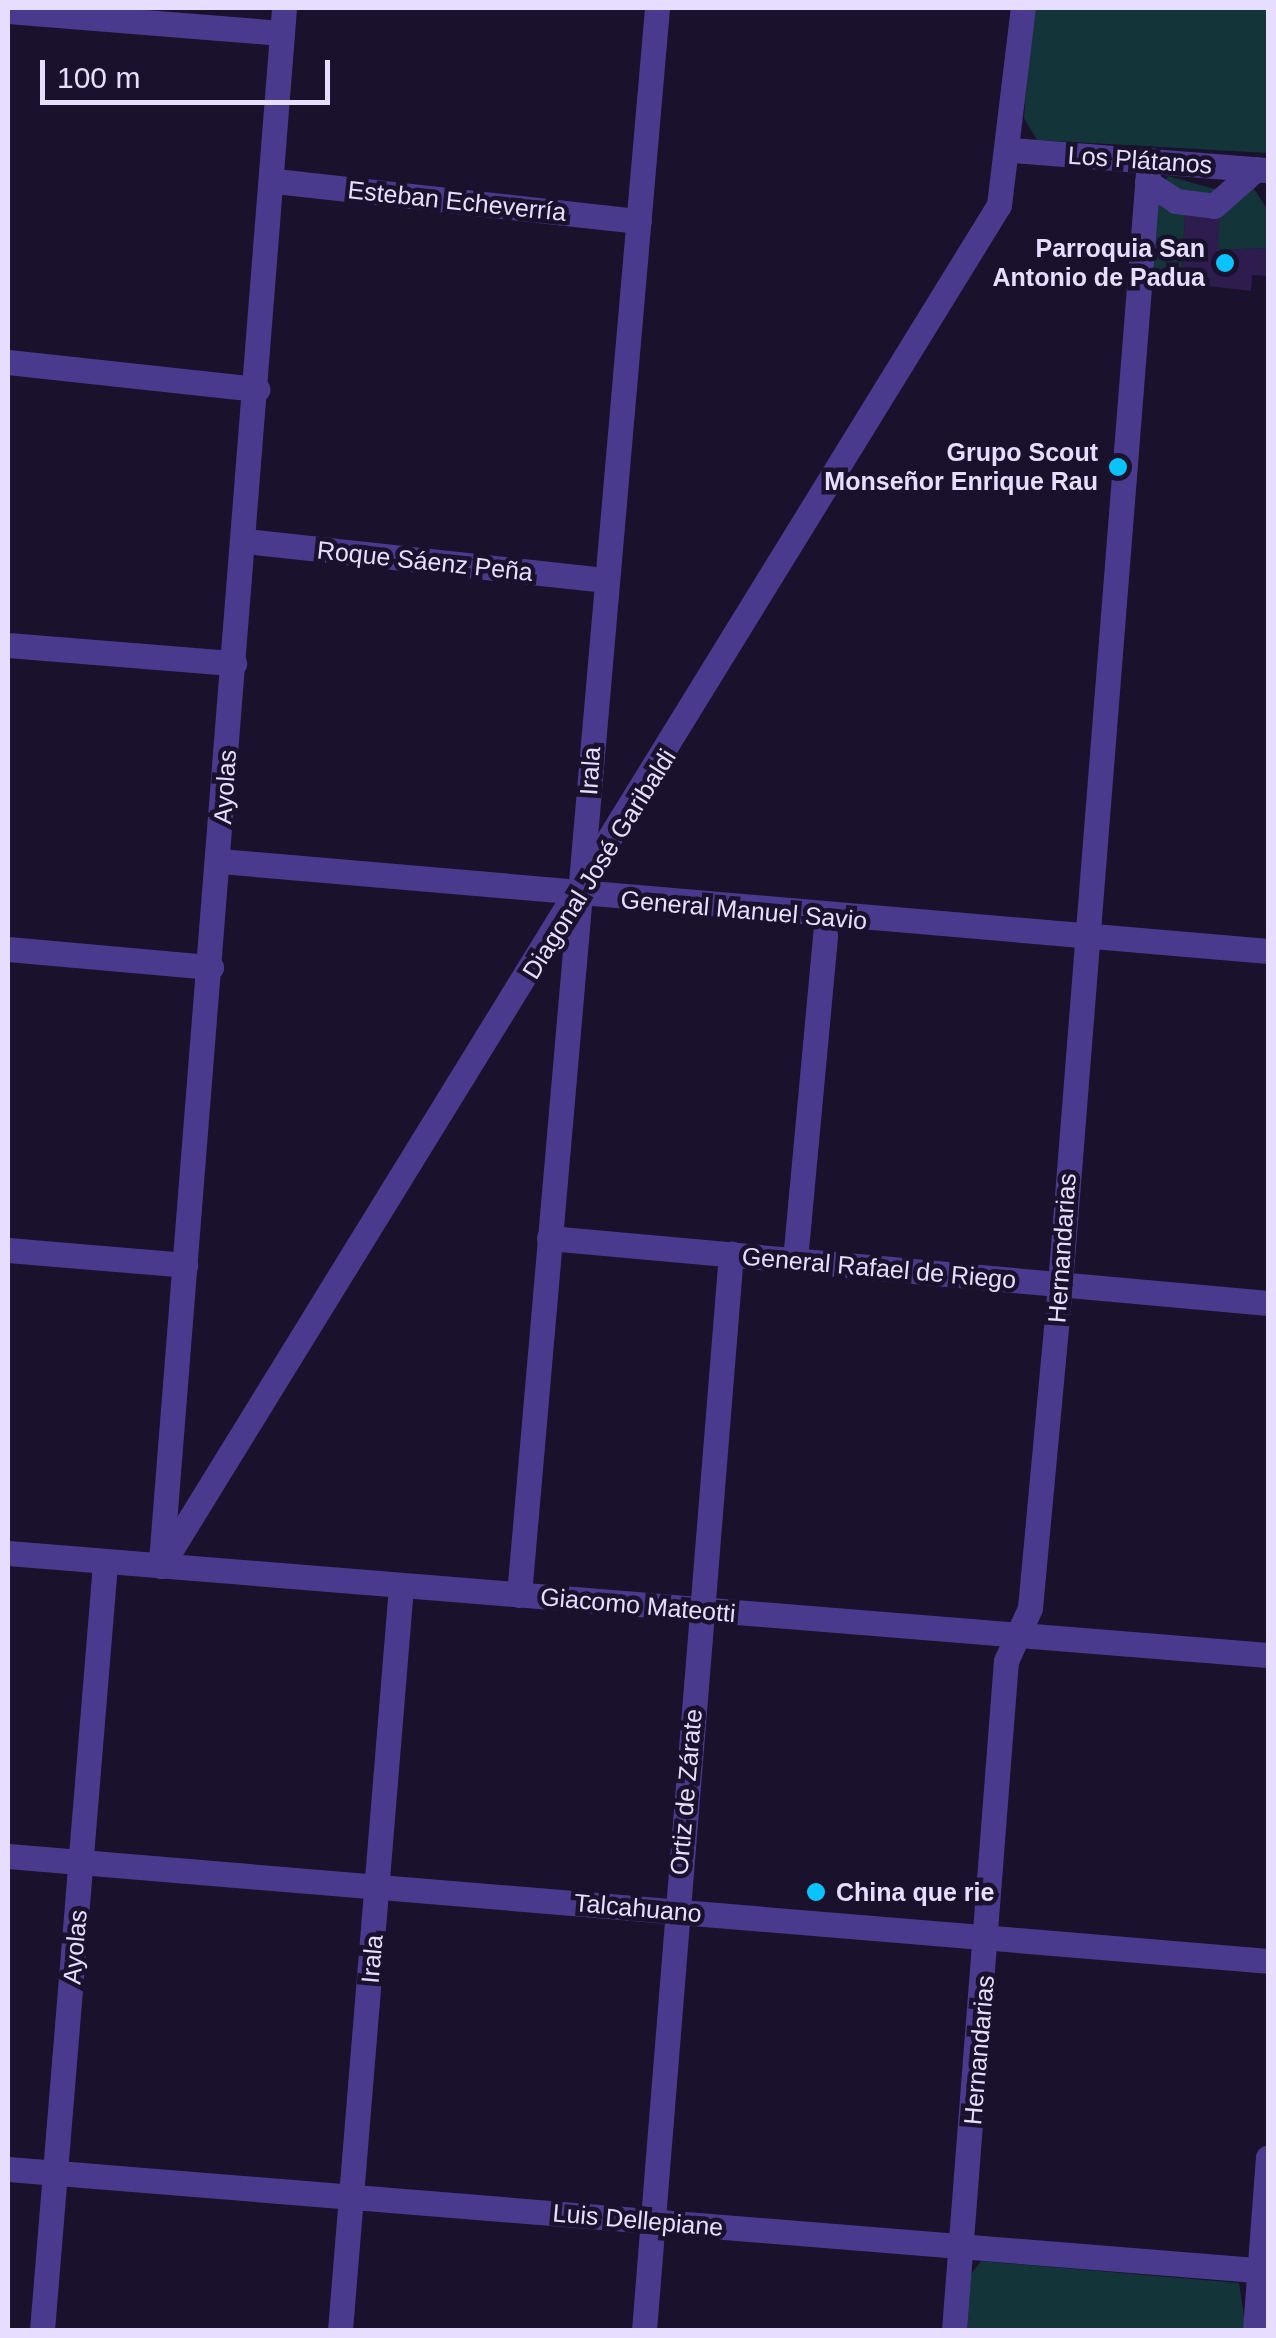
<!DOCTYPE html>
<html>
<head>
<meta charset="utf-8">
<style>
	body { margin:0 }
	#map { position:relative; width:1276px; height:2338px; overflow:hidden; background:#1a112d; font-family:Arial,sans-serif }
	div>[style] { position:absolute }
	.green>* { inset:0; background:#133438 }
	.building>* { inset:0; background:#2e1c4f }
	.minor>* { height:25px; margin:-12.5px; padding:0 12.5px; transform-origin:12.5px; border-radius:12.5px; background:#4a3a8e }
	.dots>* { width:28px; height:28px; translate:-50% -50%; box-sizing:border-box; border:5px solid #1a112d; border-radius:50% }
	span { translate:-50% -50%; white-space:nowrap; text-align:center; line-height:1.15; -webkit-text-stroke:9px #1a112d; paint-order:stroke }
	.street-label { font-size:25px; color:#e6ddff }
	.poi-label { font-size:25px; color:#e6ddff; font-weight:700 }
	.right { translate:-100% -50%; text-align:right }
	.left { translate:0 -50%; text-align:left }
	.frame { position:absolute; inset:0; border:10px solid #e6ddff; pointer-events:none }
	.scale { position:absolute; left:40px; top:60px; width:290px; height:45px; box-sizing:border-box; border:5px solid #e6ddff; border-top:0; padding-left:12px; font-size:30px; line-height:35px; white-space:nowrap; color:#e6ddff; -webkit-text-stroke:8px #1a112d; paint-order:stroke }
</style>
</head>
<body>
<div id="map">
	<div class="green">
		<div style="clip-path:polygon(1032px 8px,1268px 8px,1268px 153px,1037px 140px,1024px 118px)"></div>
		<div style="clip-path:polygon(1168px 176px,1218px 190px,1250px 182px,1268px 211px,1268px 248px,1218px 250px,1185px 215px,1181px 283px,1151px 281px,1157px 196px)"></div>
		<div style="clip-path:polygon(981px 2261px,1239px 2283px,1246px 2330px,967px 2330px,971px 2274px)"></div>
	</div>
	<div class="building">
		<div style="clip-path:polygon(1185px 215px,1220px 217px,1218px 250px,1268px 248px,1268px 276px,1252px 275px,1251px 291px,1181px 283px)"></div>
	</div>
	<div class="minor">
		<div style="left:8px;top:11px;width:275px;rotate:4.6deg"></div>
		<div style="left:1012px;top:150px;width:257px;rotate:4.5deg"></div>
		<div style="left:275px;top:181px;width:366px;rotate:6.3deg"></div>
		<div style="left:1147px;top:182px;width:35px;rotate:33deg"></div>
		<div style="left:1176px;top:201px;width:38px;rotate:7deg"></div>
		<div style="left:1214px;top:206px;width:56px;rotate:-41.4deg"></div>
		<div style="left:8px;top:362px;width:251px;rotate:6.2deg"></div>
		<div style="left:246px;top:541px;width:360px;rotate:6.2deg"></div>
		<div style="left:8px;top:645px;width:227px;rotate:4.6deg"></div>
		<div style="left:220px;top:861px;width:1052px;rotate:4.91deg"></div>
		<div style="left:8px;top:949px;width:204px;rotate:5.1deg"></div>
		<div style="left:549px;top:1238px;width:722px;rotate:5.17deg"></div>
		<div style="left:8px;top:1250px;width:178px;rotate:4.8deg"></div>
		<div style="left:795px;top:1260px;width:344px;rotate:-84.7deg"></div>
		<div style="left:8px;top:1553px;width:1264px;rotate:4.63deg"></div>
		<div style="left:161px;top:1561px;width:1558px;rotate:-85.47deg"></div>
		<div style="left:161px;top:1566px;width:1598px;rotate:-58.38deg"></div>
		<div style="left:999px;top:205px;width:198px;rotate:-83.1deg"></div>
		<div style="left:519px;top:1595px;width:1593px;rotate:-85.03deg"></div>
		<div style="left:8px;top:1856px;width:1264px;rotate:4.76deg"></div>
		<div style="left:8px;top:2169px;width:1264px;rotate:4.63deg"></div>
		<div style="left:42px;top:2330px;width:770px;rotate:-85.3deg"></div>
		<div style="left:340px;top:2330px;width:745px;rotate:-85.31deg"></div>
		<div style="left:644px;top:2330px;width:1080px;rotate:-85.38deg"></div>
		<div style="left:954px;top:2330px;width:671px;rotate:-85.56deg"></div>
		<div style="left:1006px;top:1661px;width:58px;rotate:-65.6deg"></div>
		<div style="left:1030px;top:1608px;width:325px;rotate:-84.7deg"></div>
		<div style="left:1060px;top:1284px;width:1128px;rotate:-85.47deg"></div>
		<div style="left:1255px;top:2330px;width:173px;rotate:-85.7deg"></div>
	</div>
	<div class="dots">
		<div style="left:1225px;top:263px;background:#09c3ff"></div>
		<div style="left:1118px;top:467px;background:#09c3ff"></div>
		<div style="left:816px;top:1892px;background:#09c3ff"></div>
	</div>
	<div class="street-label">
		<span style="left:1140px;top:160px;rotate:4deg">Los Plátanos</span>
		<span style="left:457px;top:201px;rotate:6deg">Esteban Echeverría</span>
		<span style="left:425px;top:561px;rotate:6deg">Roque Sáenz Peña</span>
		<span style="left:590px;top:771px;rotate:-86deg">Irala</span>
		<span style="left:225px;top:787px;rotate:-86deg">Ayolas</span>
		<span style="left:599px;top:864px;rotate:-58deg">Diagonal José Garibaldi</span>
		<span style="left:744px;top:910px;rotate:5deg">General Manuel Savio</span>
		<span style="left:1062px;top:1248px;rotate:-86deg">Hernandarias</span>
		<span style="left:879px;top:1268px;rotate:5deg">General Rafael de Riego</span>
		<span style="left:638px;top:1605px;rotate:5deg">Giacomo Mateotti</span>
		<span style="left:686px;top:1792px;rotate:-85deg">Ortiz de Zárate</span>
		<span style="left:638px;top:1908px;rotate:5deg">Talcahuano</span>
		<span style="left:75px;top:1947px;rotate:-85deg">Ayolas</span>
		<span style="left:372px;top:1959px;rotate:-85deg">Irala</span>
		<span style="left:979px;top:2050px;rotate:-85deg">Hernandarias</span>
		<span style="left:638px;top:2220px;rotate:5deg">Luis Dellepiane</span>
	</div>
	<div class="poi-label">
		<span class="right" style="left:1205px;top:263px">Parroquia San<br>Antonio de Padua</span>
		<span class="right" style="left:1098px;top:467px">Grupo Scout<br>Monseñor Enrique Rau</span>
		<span class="left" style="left:836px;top:1892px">China que rie</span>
	</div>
	<div class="frame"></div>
	<div class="scale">100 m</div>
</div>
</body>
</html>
